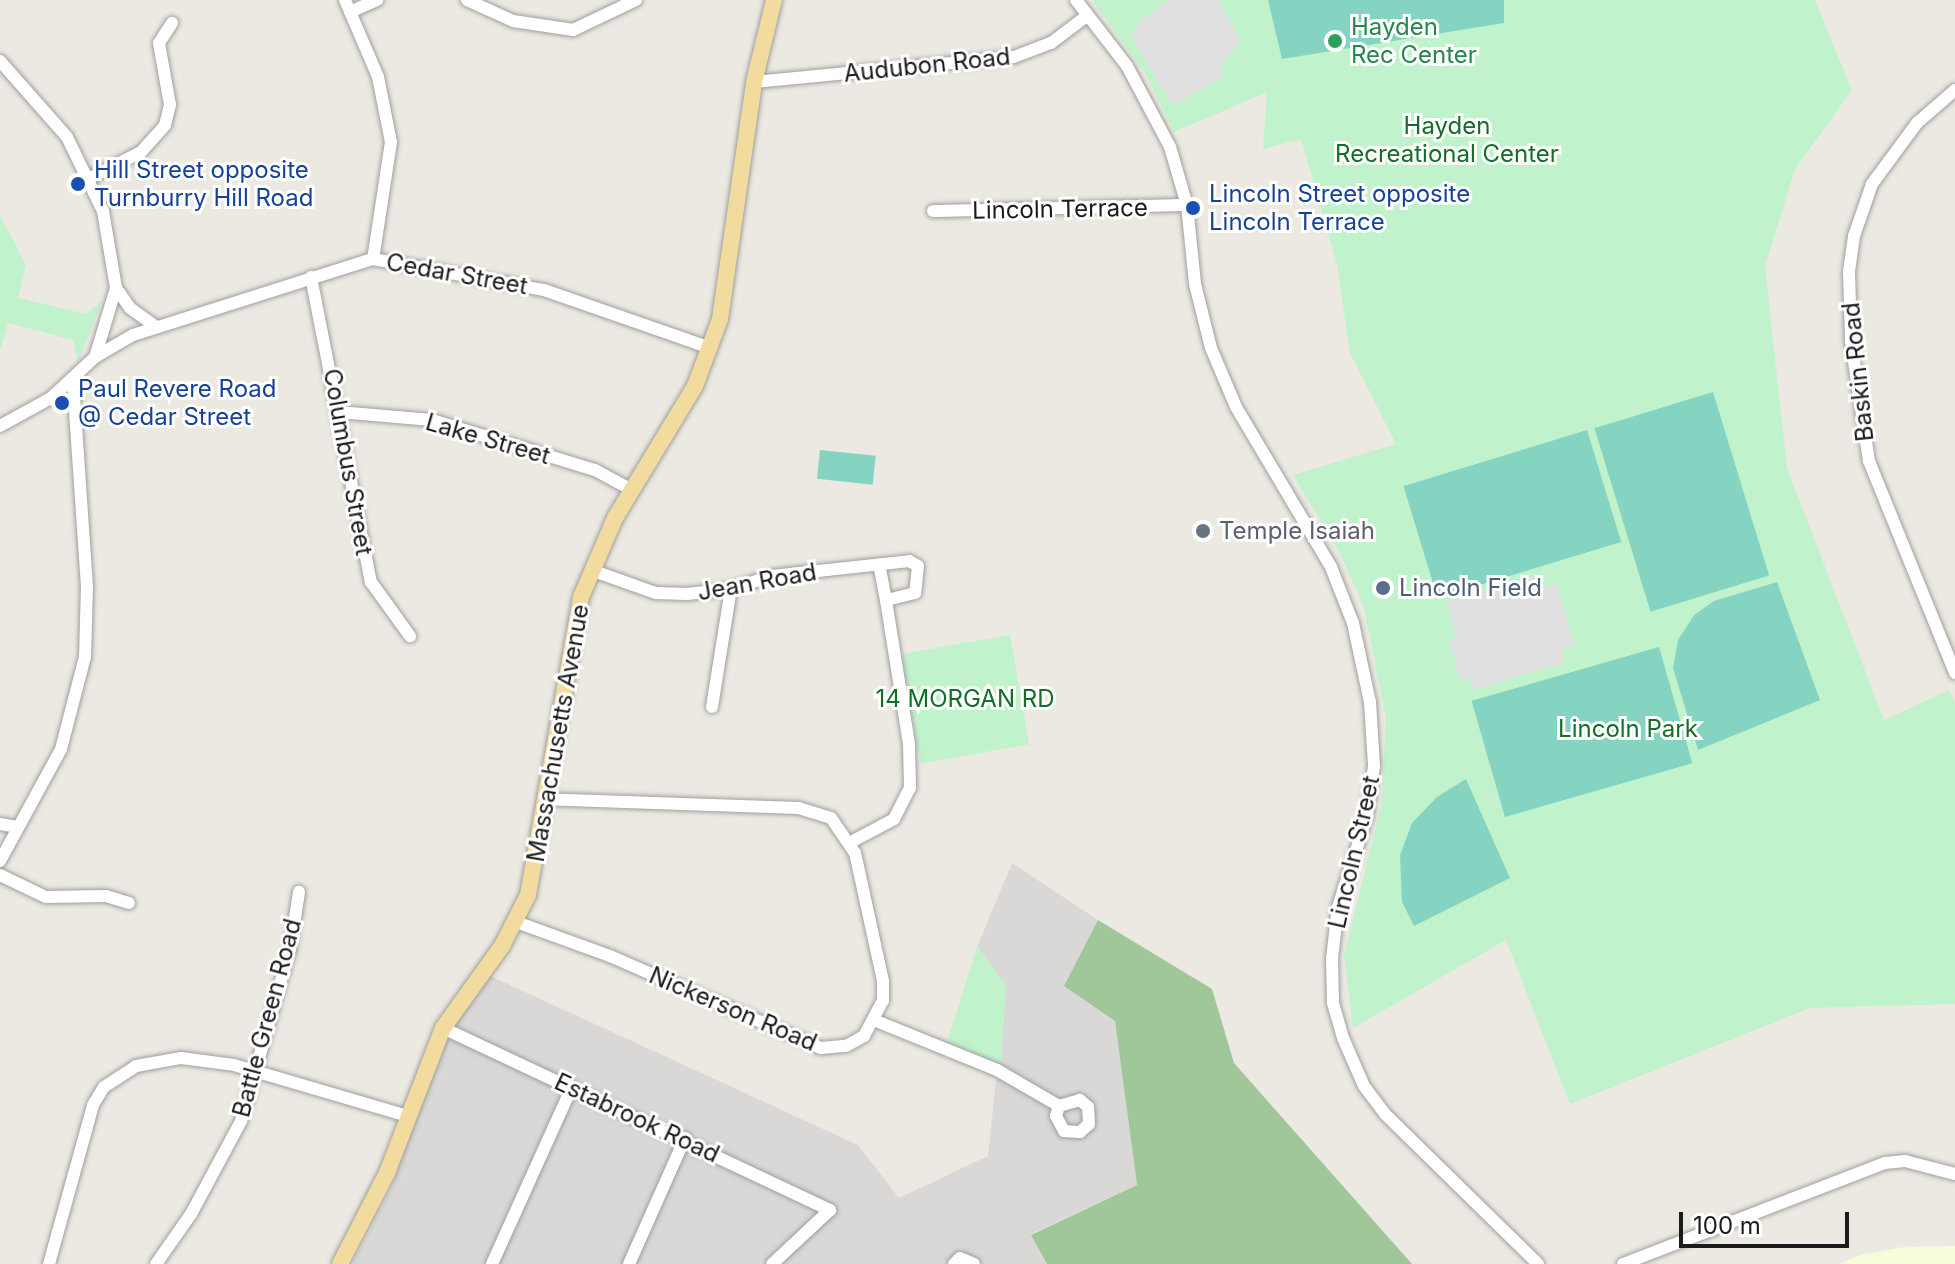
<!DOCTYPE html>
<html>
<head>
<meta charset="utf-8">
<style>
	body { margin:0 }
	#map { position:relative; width:1955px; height:1264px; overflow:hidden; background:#ebe9e1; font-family:Inter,sans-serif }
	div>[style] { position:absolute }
	.residential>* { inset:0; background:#d9d8d7 }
	.education>* { inset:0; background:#f6fbda }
	.forest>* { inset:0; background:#9fc799 }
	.park>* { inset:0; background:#c0f3cc; transform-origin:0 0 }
	.pitch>* { inset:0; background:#85d4c2; transform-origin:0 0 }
	.parking>* { inset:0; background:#dfdfdf }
	.roads { filter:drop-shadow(0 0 2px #9f9f9f) drop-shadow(0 0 2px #9f9f9f) }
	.minor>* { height:12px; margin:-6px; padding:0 6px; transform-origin:6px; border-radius:6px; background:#fff }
	.major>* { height:16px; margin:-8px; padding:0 8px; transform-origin:8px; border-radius:8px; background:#f2db9f }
	.dots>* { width:22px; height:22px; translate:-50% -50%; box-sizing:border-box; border:4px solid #fff; border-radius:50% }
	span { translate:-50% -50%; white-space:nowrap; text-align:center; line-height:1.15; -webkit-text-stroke:6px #fff; paint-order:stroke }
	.leisure-label { font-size:24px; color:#27864d }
	.left { translate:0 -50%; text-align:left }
	.street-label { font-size:24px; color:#1b1b1b }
	.park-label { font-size:24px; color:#146d29 }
	.transit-label { font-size:24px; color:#164399 }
	.worship-label { font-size:24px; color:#5b616d }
	.service-label { font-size:24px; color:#4e5e75 }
	.scale { position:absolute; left:1679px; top:1212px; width:170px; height:36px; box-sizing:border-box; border:4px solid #1b1b1b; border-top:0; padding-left:10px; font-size:24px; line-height:28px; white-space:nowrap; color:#1b1b1b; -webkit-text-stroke:6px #fff; paint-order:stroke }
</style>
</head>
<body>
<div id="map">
	<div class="residential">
		<div style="clip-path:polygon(1012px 863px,1098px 920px,1065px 985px,1115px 1021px,1137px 1185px,1031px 1234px,1047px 1264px,352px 1264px,392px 1186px,441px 1045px,488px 975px,858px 1145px,899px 1198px,988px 1156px,1006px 985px,977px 947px)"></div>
	</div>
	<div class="education">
		<div style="clip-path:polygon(1955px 1246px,1955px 1264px,1839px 1264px,1860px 1255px,1904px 1247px)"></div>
	</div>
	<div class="forest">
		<div style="clip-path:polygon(1098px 920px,1212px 989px,1234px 1063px,1412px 1264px,1047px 1264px,1031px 1235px,1137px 1185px,1115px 1021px,1064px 986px)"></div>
	</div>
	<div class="park">
		<div style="clip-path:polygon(1092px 0,1815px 0,1852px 90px,1795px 169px,1765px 266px,1787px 468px,1884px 720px,1949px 690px,1955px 702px,1955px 1004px,1810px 1008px,1570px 1104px,1506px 940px,1353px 1028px,1344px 956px,1382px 801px,1386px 718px,1364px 608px,1340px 553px,1293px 475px,1396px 444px,1350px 353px,1337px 264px,1301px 139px,1263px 149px,1267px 92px,1174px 132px,1145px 73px)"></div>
		<div style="clip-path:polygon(0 215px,26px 265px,18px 298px,86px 314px,102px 301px,78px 362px,73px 340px,8px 323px,0 351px)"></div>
		<div style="left:1010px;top:635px;width:111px;height:110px;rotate:80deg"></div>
		<div style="clip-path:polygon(977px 947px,1006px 985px,1001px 1065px,947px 1042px)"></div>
	</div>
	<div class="pitch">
		<div style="clip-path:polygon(1268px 0,1504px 0,1504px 23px,1282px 59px)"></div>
		<div style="left:1713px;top:392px;width:192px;height:124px;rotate:73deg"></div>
		<div style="left:1587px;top:430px;width:117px;height:192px;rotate:73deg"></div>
		<div style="left:820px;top:450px;width:56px;height:29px;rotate:6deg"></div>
		<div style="clip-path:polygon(1777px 582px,1820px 700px,1698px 750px,1673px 668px,1678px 640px,1694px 615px,1714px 601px)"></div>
		<div style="left:1659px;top:647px;width:121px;height:195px;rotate:74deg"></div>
		<div style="clip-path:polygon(1466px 779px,1510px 878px,1414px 926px,1402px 902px,1400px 855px,1412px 823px,1437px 797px)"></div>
	</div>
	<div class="parking">
		<div style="clip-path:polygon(1169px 0,1218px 0,1241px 40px,1221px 67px,1225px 75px,1172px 106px,1130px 33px,1138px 28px,1137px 23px)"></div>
		<div style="clip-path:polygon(1539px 575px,1543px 588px,1557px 583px,1575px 646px,1563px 648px,1564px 663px,1473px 690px,1470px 678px,1460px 679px,1449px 641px,1456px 638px,1447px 602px)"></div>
	</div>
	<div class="roads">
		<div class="minor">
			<div style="left:345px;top:0;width:84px;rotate:66.8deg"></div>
			<div style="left:378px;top:77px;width:66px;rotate:78.7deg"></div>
			<div style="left:391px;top:142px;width:118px;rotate:98.7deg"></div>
			<div style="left:467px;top:0;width:51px;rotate:24.5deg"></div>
			<div style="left:513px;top:21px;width:61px;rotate:8.5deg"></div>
			<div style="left:573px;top:30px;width:70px;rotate:-25.5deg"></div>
			<div style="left:1076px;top:0;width:83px;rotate:52.3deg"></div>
			<div style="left:1127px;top:66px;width:92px;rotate:62deg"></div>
			<div style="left:1170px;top:147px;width:60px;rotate:73.7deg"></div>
			<div style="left:1187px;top:205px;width:79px;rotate:84.2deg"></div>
			<div style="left:1195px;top:284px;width:66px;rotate:76deg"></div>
			<div style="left:1211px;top:348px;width:64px;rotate:67deg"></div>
			<div style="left:1236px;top:407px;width:186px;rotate:59.3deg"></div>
			<div style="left:1331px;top:567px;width:60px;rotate:68.6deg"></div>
			<div style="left:1353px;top:623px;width:81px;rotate:77.9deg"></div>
			<div style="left:1370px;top:702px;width:64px;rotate:86.4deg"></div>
			<div style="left:1374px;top:766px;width:50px;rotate:98deg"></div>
			<div style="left:1367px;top:816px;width:96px;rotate:107.7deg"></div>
			<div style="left:1338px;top:907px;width:52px;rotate:96.6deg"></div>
			<div style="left:1332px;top:959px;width:44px;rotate:88.7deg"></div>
			<div style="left:1333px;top:1003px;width:36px;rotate:74deg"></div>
			<div style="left:1343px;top:1038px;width:52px;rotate:66.4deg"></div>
			<div style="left:1364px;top:1086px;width:36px;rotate:53deg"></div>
			<div style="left:1386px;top:1115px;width:213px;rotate:44.4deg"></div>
			<div style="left:350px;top:12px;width:30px;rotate:-24deg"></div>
			<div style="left:0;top:61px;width:101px;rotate:48.6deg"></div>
			<div style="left:67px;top:137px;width:82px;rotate:64.1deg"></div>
			<div style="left:103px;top:211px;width:78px;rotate:80.4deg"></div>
			<div style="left:116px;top:288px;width:72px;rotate:106.9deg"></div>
			<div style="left:754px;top:82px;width:261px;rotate:-5.5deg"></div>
			<div style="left:1014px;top:57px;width:40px;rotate:-21deg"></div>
			<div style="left:1051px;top:43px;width:46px;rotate:-37.1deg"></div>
			<div style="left:1955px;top:90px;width:50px;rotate:139deg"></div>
			<div style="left:1917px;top:123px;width:76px;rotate:126.4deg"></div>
			<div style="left:1872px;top:184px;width:55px;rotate:109.1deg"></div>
			<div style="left:1854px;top:236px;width:36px;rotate:98deg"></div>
			<div style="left:1849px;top:272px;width:69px;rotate:88.3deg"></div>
			<div style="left:1851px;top:341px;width:121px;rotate:81.5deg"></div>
			<div style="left:1869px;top:461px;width:229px;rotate:67.9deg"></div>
			<div style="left:90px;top:178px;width:57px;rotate:-27deg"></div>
			<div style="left:141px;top:152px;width:36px;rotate:-48deg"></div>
			<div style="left:165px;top:125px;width:21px;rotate:-76deg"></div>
			<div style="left:170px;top:105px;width:63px;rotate:-100.1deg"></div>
			<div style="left:159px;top:43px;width:24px;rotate:-57deg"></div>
			<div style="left:933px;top:211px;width:254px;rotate:-1.4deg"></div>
			<div style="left:311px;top:277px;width:311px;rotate:78.9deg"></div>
			<div style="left:371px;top:582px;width:67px;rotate:54.2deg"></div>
			<div style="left:116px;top:288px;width:24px;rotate:55deg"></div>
			<div style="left:130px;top:308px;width:31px;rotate:36deg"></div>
			<div style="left:339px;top:412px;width:93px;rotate:4.9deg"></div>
			<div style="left:432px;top:420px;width:170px;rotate:17.1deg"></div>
			<div style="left:595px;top:470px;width:42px;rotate:28.4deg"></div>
			<div style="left:0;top:426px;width:58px;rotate:-28.8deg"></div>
			<div style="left:51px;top:398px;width:60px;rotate:-43deg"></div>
			<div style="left:95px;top:357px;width:44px;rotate:-30.1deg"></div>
			<div style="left:133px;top:335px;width:252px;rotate:-17.6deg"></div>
			<div style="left:373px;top:259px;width:174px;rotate:10.3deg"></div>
			<div style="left:544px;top:290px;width:177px;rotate:19.2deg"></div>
			<div style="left:591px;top:570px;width:69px;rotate:19.5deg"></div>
			<div style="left:656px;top:593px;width:31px;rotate:2deg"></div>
			<div style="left:687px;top:594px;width:44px;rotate:-6.5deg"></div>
			<div style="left:731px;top:589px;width:43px;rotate:-17.6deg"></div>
			<div style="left:772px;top:576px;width:138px;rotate:-6.2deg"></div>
			<div style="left:909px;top:561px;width:10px;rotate:29deg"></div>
			<div style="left:918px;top:566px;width:27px;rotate:96deg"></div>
			<div style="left:915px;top:593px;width:30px;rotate:166deg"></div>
			<div style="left:886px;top:600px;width:36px;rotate:-101deg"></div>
			<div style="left:712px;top:707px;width:120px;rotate:-80.9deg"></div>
			<div style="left:0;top:824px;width:17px;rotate:10deg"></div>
			<div style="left:851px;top:842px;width:49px;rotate:-28.1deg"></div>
			<div style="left:894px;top:819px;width:35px;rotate:-63deg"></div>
			<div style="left:910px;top:788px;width:44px;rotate:-91.3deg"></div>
			<div style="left:909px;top:744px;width:146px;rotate:-99.1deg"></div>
			<div style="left:0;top:861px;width:128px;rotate:-61.4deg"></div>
			<div style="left:61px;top:749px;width:95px;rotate:-75.4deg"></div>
			<div style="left:85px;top:657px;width:70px;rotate:-88.4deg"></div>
			<div style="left:87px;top:587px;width:206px;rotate:-93.9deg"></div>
			<div style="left:0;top:875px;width:51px;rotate:25.6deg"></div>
			<div style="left:46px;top:897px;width:60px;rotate:-1deg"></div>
			<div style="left:106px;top:896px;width:24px;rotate:17deg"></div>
			<div style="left:516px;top:922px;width:100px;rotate:19.9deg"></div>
			<div style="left:610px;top:956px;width:230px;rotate:23.6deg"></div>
			<div style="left:821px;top:1048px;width:25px;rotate:-5deg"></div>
			<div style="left:846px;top:1046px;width:21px;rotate:-29deg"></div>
			<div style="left:864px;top:1036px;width:40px;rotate:-62deg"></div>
			<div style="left:883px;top:1001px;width:20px;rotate:-90deg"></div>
			<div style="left:883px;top:981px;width:131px;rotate:-102.3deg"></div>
			<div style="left:855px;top:853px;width:42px;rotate:-124.4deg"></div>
			<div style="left:831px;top:818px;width:34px;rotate:-163deg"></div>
			<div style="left:799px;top:808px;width:254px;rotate:-178deg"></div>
			<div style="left:876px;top:1021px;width:131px;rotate:22deg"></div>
			<div style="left:997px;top:1070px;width:72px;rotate:30.1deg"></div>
			<div style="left:1059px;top:1106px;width:10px;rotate:107deg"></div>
			<div style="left:1056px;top:1116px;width:17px;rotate:62deg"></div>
			<div style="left:1064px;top:1131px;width:16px;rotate:4deg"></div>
			<div style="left:1080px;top:1132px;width:12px;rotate:-42deg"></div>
			<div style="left:1089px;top:1124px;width:17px;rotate:-93deg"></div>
			<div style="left:1088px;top:1107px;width:11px;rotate:-139deg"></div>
			<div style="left:1080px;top:1100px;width:22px;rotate:164deg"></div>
			<div style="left:443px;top:1028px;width:428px;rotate:25.2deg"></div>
			<div style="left:830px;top:1210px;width:79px;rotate:137deg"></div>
			<div style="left:49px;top:1264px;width:165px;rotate:-74.5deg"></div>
			<div style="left:93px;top:1105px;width:21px;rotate:-59deg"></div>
			<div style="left:104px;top:1087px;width:38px;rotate:-33deg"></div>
			<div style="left:136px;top:1066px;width:46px;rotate:-10.1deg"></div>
			<div style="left:181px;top:1058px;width:53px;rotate:7.5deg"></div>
			<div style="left:234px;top:1065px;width:180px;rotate:16.4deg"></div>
			<div style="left:156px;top:1264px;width:61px;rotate:-55deg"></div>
			<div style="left:191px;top:1214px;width:106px;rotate:-61.7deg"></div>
			<div style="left:241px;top:1121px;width:179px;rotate:-74.1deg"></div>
			<div style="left:290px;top:949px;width:58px;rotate:-81deg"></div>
			<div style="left:492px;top:1264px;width:194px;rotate:-65.7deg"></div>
			<div style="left:629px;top:1264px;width:138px;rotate:-66deg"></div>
			<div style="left:954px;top:1264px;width:8px;rotate:-45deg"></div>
			<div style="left:960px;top:1258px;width:15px;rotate:23deg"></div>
			<div style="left:1623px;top:1264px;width:281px;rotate:-21.1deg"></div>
			<div style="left:1885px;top:1163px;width:20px;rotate:-6deg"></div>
			<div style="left:1905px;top:1161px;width:52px;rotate:14.6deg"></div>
		</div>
		<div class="major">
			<div style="left:340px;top:1264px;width:102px;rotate:-62.7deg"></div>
			<div style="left:387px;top:1173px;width:155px;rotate:-68.9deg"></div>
			<div style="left:443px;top:1028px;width:101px;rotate:-54.3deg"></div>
			<div style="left:502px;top:946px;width:57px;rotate:-63deg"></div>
			<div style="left:528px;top:895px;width:303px;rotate:-79.9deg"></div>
			<div style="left:581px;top:597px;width:86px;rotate:-66.7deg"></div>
			<div style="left:615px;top:518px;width:154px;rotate:-58.8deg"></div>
			<div style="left:695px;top:386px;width:72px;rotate:-69.5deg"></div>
			<div style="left:720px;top:319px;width:239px;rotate:-81.8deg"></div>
			<div style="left:754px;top:82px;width:84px;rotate:-76.3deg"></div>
		</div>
	</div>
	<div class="dots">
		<div style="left:1335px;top:41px;background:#2e9e5b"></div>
		<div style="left:78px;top:184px;background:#1a4fb4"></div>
		<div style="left:1193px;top:208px;background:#1a4fb4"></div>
		<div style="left:62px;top:403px;background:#1a4fb4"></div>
		<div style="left:1203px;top:531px;background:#6b7280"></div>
		<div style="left:1383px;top:588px;background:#5c6f8a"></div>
	</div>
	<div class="leisure-label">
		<span class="left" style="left:1351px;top:41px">Hayden<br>Rec Center</span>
	</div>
	<div class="street-label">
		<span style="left:927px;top:65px;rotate:-6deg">Audubon Road</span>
		<span style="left:1060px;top:209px;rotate:-1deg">Lincoln Terrace</span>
		<span style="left:457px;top:274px;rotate:10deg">Cedar Street</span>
		<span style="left:1858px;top:372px;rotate:-96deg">Baskin Road</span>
		<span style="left:488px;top:439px;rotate:16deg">Lake Street</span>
		<span style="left:348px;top:462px;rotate:80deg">Columbus Street</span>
		<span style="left:757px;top:582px;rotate:-10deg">Jean Road</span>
		<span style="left:558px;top:733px;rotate:-80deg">Massachusetts Avenue</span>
		<span style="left:1354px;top:852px;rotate:-77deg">Lincoln Street</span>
		<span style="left:733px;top:1009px;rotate:23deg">Nickerson Road</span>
		<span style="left:267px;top:1018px;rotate:-75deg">Battle Green Road</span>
		<span style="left:637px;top:1118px;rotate:25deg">Estabrook Road</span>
	</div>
	<div class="park-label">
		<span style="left:1447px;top:140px">Hayden<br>Recreational Center</span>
		<span style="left:965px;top:699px">14 MORGAN RD</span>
		<span style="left:1628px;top:729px">Lincoln Park</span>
	</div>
	<div class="transit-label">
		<span class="left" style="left:94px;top:184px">Hill Street opposite<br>Turnburry Hill Road</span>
		<span class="left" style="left:1209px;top:208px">Lincoln Street opposite<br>Lincoln Terrace</span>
		<span class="left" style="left:78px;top:403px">Paul Revere Road<br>@ Cedar Street</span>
	</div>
	<div class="worship-label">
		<span class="left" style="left:1219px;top:531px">Temple Isaiah</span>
	</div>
	<div class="service-label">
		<span class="left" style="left:1399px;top:588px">Lincoln Field</span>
	</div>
	<div class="scale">100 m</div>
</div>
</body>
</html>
